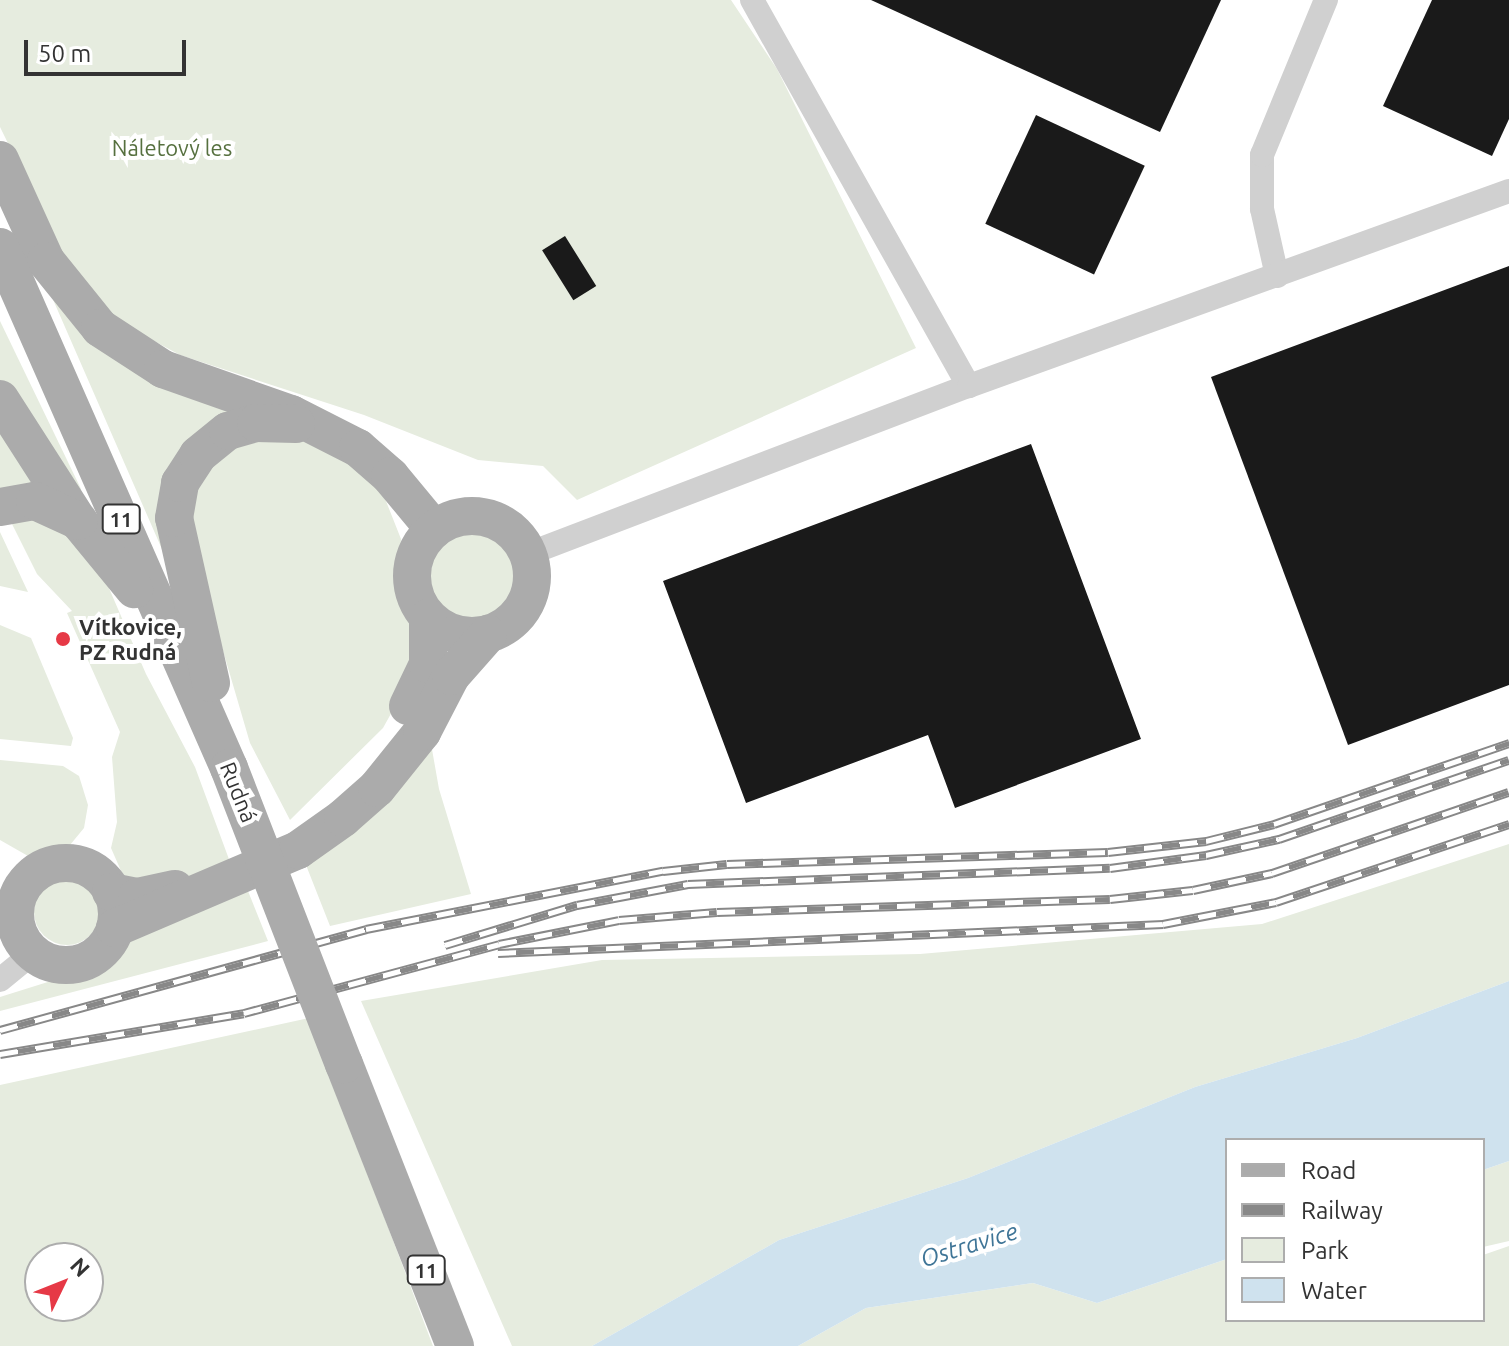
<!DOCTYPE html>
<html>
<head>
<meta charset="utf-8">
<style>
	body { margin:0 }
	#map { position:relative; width:1509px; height:1346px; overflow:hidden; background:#fff; font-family:Ubuntu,sans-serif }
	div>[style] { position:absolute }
	.green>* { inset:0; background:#e6ecdf }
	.round { border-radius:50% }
	.water>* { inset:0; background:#cfe2ee }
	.building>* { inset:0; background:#1a1a1a; transform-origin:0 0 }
	.minor>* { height:24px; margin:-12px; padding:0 12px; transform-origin:12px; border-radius:12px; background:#d0d0d0 }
	.primary>* { height:38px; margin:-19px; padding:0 19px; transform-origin:19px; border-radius:19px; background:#ababab }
	.primary>.ring { margin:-19px; padding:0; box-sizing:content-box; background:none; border:38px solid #ababab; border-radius:50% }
	.rail>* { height:9px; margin-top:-4.5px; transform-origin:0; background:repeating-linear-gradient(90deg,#fff 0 18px,#888 0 36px); box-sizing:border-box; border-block:2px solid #888 }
	.primary-bridge>* { height:38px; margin:-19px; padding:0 19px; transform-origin:19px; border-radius:19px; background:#ababab }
	.dots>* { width:22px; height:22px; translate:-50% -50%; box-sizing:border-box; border:4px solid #fff; border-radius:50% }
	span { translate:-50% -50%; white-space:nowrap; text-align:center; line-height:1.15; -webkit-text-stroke:8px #fff; paint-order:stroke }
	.shield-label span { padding:2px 6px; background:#fff; border:2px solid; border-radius:6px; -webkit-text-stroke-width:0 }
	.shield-label { font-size:20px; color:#333; font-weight:700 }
	.park-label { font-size:22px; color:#56703f }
	.poi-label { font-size:22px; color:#333; font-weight:700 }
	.left { translate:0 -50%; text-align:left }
	.street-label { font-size:22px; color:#333 }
	.water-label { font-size:24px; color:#3f7597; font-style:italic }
	.legend { position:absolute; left:1225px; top:1138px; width:260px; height:184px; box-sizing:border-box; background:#fff; border:2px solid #adadad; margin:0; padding:10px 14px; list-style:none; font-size:24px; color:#333 }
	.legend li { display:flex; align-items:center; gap:16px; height:40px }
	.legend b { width:40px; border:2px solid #adadad }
	.north { position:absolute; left:24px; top:1242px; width:80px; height:80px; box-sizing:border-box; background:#fff; border:2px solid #adadad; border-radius:50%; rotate:47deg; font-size:22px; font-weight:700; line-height:32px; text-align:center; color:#333 }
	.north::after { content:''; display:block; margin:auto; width:28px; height:36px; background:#e63946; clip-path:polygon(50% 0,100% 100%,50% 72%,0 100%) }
	.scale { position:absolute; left:24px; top:40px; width:162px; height:36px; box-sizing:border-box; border:4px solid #333; border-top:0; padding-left:10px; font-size:24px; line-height:28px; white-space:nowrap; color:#333; -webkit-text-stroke:6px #fff; paint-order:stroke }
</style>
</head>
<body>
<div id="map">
	<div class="green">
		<div style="clip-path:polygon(0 0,731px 0,777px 69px,916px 348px,577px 500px,543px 466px,478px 460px,364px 415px,180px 355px,117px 321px,65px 259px,0 127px)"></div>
		<div style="clip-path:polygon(51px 295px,256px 411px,220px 422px,168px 563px)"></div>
		<div style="clip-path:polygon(0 321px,81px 489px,82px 501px,0 380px)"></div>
		<div style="clip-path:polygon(0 428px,46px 493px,0 496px)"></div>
		<div style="clip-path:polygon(301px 439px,337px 454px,382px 491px,401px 539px,397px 593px,417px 638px,403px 692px,383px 728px,290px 820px,250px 743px,195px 555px,191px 487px,242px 440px)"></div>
		<div style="clip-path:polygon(7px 514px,57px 518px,96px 558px,146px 674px,195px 767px,230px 862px,164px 889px,125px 880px,111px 848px,117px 822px,112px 757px,120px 732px,67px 613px,72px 611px,37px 574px)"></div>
		<div style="clip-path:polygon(0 532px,28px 592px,0 586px)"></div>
		<div class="round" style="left:430px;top:533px;width:88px;height:88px"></div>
		<div style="clip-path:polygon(0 625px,31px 638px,73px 738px,71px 746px,0 739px)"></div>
		<div style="clip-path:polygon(430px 738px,439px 789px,471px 894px,330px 926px,304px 860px)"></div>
		<div style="clip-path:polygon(0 760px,63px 766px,79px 776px,88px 805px,84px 828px,70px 845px,58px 853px,28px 856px,0 840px)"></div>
		<div style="clip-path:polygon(1509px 844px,1509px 981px,1357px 1038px,1195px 1087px,968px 1178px,779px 1240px,592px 1346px,512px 1346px,361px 1001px,602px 960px,920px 954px,1262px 924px)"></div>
		<div class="round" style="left:34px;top:879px;width:66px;height:66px"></div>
		<div style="clip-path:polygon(246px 886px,268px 941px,0 1011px,0 997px,102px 965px,128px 933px)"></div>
		<div style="clip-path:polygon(evenodd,309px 1018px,433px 1346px,0 1346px,0 1085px,309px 1018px,40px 1258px,88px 1258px,88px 1306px,40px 1306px,40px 1258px)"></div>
		<div style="clip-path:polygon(1509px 1161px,1509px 1241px,1483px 1247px,1483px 1170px)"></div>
		<div style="clip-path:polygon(1509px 1246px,1509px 1346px,798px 1346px,866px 1308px,1033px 1283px,1097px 1303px,1227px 1259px,1227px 1320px,1483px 1320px,1483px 1255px)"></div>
	</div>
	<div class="water">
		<div style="clip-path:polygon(1509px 981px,1509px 1161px,1483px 1170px,1483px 1140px,1227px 1140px,1227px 1259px,1097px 1303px,1033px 1283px,866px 1308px,798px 1346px,592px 1346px,779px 1240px,968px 1178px,1195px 1087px,1357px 1038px)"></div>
	</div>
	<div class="building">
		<div style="clip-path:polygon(871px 0,1221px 0,1160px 132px)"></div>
		<div style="clip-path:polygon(1432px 0,1509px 0,1509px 119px,1492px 156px,1383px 106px)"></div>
		<div style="left:1036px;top:115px;width:120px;height:120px;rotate:25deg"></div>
		<div style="left:565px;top:236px;width:59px;height:27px;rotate:58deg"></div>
		<div style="clip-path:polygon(1509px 266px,1509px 685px,1348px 745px,1211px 377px)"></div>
		<div style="clip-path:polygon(1031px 444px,1141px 739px,955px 808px,928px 735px,746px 803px,663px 581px)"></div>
	</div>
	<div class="minor">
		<div style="left:752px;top:0;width:443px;rotate:60.7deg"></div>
		<div style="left:1277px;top:276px;width:69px;rotate:-102.6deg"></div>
		<div style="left:1262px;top:209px;width:54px;rotate:-90deg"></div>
		<div style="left:1262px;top:155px;width:168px;rotate:-67.6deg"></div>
		<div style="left:528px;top:554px;width:472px;rotate:-20.9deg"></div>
		<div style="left:969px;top:386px;width:574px;rotate:-19.86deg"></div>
		<div style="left:0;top:980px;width:43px;rotate:-39.3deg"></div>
	</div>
	<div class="primary">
		<div style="left:0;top:160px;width:111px;rotate:65.5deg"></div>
		<div style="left:46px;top:261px;width:86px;rotate:51.1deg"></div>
		<div style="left:100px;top:328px;width:75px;rotate:33.1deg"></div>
		<div style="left:163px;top:369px;width:136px;rotate:19.4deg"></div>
		<div style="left:291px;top:414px;width:75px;rotate:26.9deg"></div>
		<div style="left:358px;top:448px;width:43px;rotate:41.2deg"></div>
		<div style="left:390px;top:476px;width:69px;rotate:50.3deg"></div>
		<div style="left:0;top:247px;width:569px;rotate:66.27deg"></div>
		<div style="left:0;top:399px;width:146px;rotate:57.3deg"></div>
		<div style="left:79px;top:522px;width:87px;rotate:50.6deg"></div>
		<div style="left:0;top:507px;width:36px;rotate:-10deg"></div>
		<div style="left:35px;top:501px;width:48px;rotate:24.4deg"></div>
		<div class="ring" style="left:412px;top:516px;width:82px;height:82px"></div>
		<div style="left:211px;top:683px;width:169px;rotate:-102.6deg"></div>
		<div style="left:174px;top:518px;width:36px;rotate:-80deg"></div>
		<div style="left:180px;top:483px;width:33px;rotate:-57deg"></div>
		<div style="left:198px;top:455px;width:38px;rotate:-39deg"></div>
		<div style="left:228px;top:431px;width:29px;rotate:-16deg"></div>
		<div style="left:256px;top:423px;width:40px;rotate:1.4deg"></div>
		<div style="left:408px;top:706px;width:47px;rotate:-64.5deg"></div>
		<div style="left:428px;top:664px;width:46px;rotate:-90deg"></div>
		<div class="ring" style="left:15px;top:863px;width:64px;height:64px"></div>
		<div style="left:111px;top:892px;width:26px;rotate:11deg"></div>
		<div style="left:137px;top:897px;width:39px;rotate:-12deg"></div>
		<div style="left:115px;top:928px;width:199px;rotate:-23.1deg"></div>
		<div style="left:298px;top:850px;width:55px;rotate:-35.4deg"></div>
		<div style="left:343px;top:818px;width:45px;rotate:-41.4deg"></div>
		<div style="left:377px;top:788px;width:72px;rotate:-51.2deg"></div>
		<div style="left:422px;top:732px;width:63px;rotate:-62.6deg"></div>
		<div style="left:451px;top:676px;width:56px;rotate:-48.6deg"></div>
		<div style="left:344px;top:1064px;width:303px;rotate:68.5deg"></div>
	</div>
	<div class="rail">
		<div style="left:445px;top:945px;width:138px;rotate:-16.9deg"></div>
		<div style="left:577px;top:905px;width:113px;rotate:-10.7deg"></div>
		<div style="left:688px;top:884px;width:422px;rotate:-2.2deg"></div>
		<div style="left:1110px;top:868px;width:97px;rotate:-7.7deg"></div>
		<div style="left:1206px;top:855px;width:75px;rotate:-12.4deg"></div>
		<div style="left:1279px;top:839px;width:243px;rotate:-19deg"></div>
		<div style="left:498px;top:953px;width:666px;rotate:-2.5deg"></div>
		<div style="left:1163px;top:924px;width:115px;rotate:-11deg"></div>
		<div style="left:1276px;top:902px;width:246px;rotate:-18.5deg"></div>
		<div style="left:0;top:1030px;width:380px;rotate:-15.4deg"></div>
		<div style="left:366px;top:929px;width:303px;rotate:-11.1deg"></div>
		<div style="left:663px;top:871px;width:64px;rotate:-6.2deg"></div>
		<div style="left:727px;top:864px;width:381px;rotate:-1.8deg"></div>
		<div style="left:1108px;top:852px;width:99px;rotate:-6.4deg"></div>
		<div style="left:1206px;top:841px;width:70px;rotate:-14deg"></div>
		<div style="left:1274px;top:824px;width:249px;rotate:-19deg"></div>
		<div style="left:0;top:1054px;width:247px;rotate:-9.5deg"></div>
		<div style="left:244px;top:1013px;width:264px;rotate:-15.1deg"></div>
		<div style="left:499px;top:944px;width:122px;rotate:-11.3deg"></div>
		<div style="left:619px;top:920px;width:98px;rotate:-4.7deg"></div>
		<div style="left:717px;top:912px;width:393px;rotate:-1.9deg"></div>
		<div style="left:1110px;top:899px;width:83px;rotate:-6.2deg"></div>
		<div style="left:1193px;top:890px;width:81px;rotate:-12.1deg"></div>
		<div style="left:1272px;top:873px;width:250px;rotate:-18.9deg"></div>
	</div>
	<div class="primary-bridge">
		<div style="left:229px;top:768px;width:318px;rotate:68.8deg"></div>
	</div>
	<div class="dots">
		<div style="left:63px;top:639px;background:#e63946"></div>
	</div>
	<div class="shield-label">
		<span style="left:121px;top:519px">11</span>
		<span style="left:426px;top:1270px">11</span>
	</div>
	<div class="park-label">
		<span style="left:172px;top:148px">Náletový les</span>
	</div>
	<div class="poi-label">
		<span class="left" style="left:79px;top:639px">Vítkovice,<br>PZ Rudná</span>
	</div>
	<div class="street-label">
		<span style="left:239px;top:792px;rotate:68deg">Rudná</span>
	</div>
	<div class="water-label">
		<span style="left:969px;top:1245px;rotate:-17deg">Ostravice</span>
	</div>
	<ul class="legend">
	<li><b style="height:10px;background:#ababab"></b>Road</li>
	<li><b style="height:10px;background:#888"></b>Railway</li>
	<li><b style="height:22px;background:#e6ecdf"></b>Park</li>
	<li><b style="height:22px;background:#cfe2ee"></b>Water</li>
	</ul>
	<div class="north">N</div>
	<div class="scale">50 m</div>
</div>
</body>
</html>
